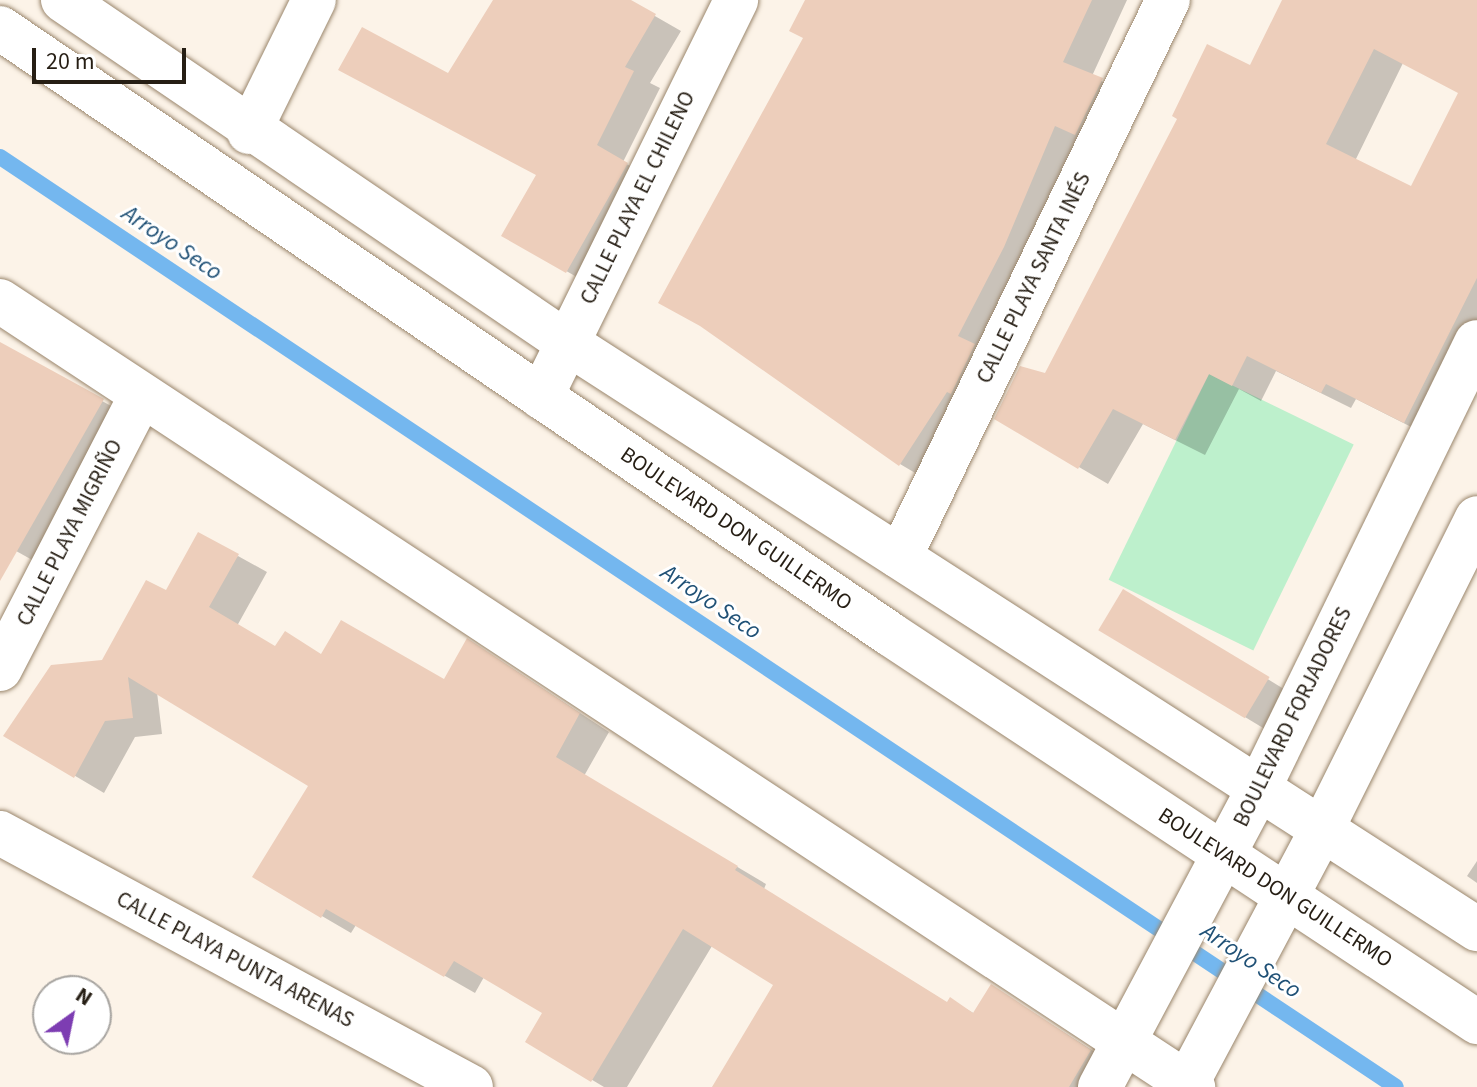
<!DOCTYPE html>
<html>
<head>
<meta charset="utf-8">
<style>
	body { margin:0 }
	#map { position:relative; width:1477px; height:1087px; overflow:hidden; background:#fcf3e8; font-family:"Source Sans 3",sans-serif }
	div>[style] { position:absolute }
	.green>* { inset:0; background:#bdf0cc; transform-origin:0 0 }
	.shadow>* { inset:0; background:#0003 }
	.stream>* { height:16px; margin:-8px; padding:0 8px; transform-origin:8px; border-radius:8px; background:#74b7ef }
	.building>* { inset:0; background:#edcebb; transform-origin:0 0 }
	.roads { filter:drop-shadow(0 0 2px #9a866c) drop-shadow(0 0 2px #9a866c) }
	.minor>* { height:44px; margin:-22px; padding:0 22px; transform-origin:22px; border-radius:22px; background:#fff }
	.tertiary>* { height:44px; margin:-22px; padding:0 22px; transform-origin:22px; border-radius:22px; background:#fff }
	.secondary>* { height:44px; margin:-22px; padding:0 22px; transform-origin:22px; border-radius:22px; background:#fff }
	span { translate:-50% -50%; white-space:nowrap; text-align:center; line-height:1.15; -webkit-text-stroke:6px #fff; paint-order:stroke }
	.street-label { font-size:22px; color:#261e14 }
	.water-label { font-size:24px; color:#205176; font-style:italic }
	.north { position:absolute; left:32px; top:975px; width:80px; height:80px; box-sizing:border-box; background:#fff; border:2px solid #a8a5a1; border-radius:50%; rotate:33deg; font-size:22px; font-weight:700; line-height:32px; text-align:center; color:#261e14 }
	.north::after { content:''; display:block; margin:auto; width:28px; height:36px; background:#7d3db2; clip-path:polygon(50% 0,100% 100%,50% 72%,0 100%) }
	.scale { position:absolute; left:32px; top:48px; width:154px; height:36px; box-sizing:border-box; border:4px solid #261e14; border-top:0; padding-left:10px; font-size:24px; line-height:28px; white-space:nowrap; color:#261e14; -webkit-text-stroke:6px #fff; paint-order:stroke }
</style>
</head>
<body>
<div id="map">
	<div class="green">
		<div style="left:1209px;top:374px;width:161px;height:229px;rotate:26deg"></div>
	</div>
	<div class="shadow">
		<div style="clip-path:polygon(496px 0,627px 0,681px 31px,650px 83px,660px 88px,623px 162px,654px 179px,594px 287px,504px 235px,538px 175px,448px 75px)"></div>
		<div style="clip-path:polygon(807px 0,1127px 0,1092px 76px,1129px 96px,927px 480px,900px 464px,805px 38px)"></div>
		<div style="clip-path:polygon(evenodd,1285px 0,1477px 0,1477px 350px,1433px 438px,1356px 399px,1351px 408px,1276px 371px,1261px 401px,1239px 389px,1205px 455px,1143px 424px,1108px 484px,997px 419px,1046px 376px,1251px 68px,1285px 0,1403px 63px,1460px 93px,1412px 189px,1355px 161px,1403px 63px)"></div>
		<div style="clip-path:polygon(0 344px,120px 411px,34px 561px,0 542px)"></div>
		<div style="clip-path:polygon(238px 556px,267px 572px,237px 626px,276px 649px,445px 682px,496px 658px,609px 732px,584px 776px,766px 884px,764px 889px,949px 1004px,951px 1000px,975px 1014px,991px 986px,1120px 1068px,1109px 1087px,714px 1087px,775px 985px,712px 946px,627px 1087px,604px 1087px,527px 1041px,544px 1013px,484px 977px,475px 993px,356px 925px,351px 933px,255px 877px,310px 785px,157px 692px,162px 734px,135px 737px,104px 793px,6px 735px,103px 661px,167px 593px)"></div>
		<div style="clip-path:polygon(1148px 605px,1292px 694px,1268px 731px,1100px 629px)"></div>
		<div style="clip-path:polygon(1477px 861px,1477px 883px,1467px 876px)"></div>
	</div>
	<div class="stream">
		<div style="left:0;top:157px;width:1677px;rotate:33.67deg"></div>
	</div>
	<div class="building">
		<div style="clip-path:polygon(493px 0,631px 0,656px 14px,625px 67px,634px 71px,597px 145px,628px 163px,566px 273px,501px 236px,536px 175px,338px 70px,362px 27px,448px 73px)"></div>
		<div style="clip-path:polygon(805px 0,1092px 0,1063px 62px,1103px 78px,1075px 135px,1055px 126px,1004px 247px,958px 336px,975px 344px,951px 394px,947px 392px,899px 466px,700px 326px,658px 303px,803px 38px,789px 31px)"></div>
		<div style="clip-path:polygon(evenodd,1282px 0,1477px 0,1477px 278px,1404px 423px,1326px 384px,1321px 393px,1247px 356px,1232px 386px,1209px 374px,1175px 440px,1113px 409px,1078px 469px,994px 419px,1020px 366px,1045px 373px,1177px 119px,1172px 116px,1207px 44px,1250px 65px,1282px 0,1374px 49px,1458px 93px,1411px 186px,1326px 144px,1374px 49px)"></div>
		<div style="clip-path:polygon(0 342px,104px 399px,0 581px)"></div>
		<div style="clip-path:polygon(198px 532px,239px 554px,209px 607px,275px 646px,285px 631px,321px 654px,341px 620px,444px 679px,467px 638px,580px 713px,556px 757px,738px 866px,735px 870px,947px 1002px,950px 997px,973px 1013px,991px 984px,1091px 1050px,1069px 1087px,712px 1087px,773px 985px,683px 929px,591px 1082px,525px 1042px,542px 1013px,454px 961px,444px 977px,326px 909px,321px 918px,252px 877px,308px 786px,128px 677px,133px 718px,105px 721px,74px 778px,3px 736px,51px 665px,102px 660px,146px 580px,166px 590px)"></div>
		<div style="left:1123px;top:589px;width:171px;height:48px;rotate:31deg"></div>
	</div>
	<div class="roads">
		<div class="minor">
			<div style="left:249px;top:132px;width:147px;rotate:-63.8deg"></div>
			<div style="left:0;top:301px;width:1429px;rotate:33.38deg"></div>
			<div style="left:541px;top:397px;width:442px;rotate:-63.8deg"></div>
			<div style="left:900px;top:557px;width:618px;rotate:-64.31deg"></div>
			<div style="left:0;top:669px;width:307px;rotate:-62.7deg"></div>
			<div style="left:0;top:833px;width:535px;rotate:28.34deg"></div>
		</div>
		<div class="tertiary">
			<div style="left:1259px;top:788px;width:496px;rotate:-64deg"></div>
			<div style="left:1323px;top:827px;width:345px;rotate:-63.5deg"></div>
		</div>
		<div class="secondary">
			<div style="left:63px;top:0;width:608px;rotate:34.21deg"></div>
			<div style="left:566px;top:342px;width:1084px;rotate:32.8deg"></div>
			<div style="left:0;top:28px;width:1077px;rotate:34.25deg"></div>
			<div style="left:890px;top:634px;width:704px;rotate:33.46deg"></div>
			<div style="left:1100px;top:1087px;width:339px;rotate:-62deg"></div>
			<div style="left:1185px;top:1087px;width:294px;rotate:-62deg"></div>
		</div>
	</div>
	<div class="street-label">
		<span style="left:638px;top:198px;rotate:-64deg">CALLE PLAYA EL CHILENO</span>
		<span style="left:1034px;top:278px;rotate:-64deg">CALLE PLAYA SANTA INÉS</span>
		<span style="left:736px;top:529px;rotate:34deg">BOULEVARD DON GUILLERMO</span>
		<span style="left:70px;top:533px;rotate:-63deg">CALLE PLAYA MIGRIÑO</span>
		<span style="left:1293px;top:717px;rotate:-64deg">BOULEVARD FORJADORES</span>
		<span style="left:1275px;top:888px;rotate:33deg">BOULEVARD DON GUILLERMO</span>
		<span style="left:235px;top:960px;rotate:28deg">CALLE PLAYA PUNTA ARENAS</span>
	</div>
	<div class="water-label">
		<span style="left:172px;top:243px;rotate:34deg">Arroyo Seco</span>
		<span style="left:711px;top:602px;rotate:34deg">Arroyo Seco</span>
		<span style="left:1251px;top:961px;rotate:34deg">Arroyo Seco</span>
	</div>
	<div class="north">N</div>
	<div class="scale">20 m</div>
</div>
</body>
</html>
